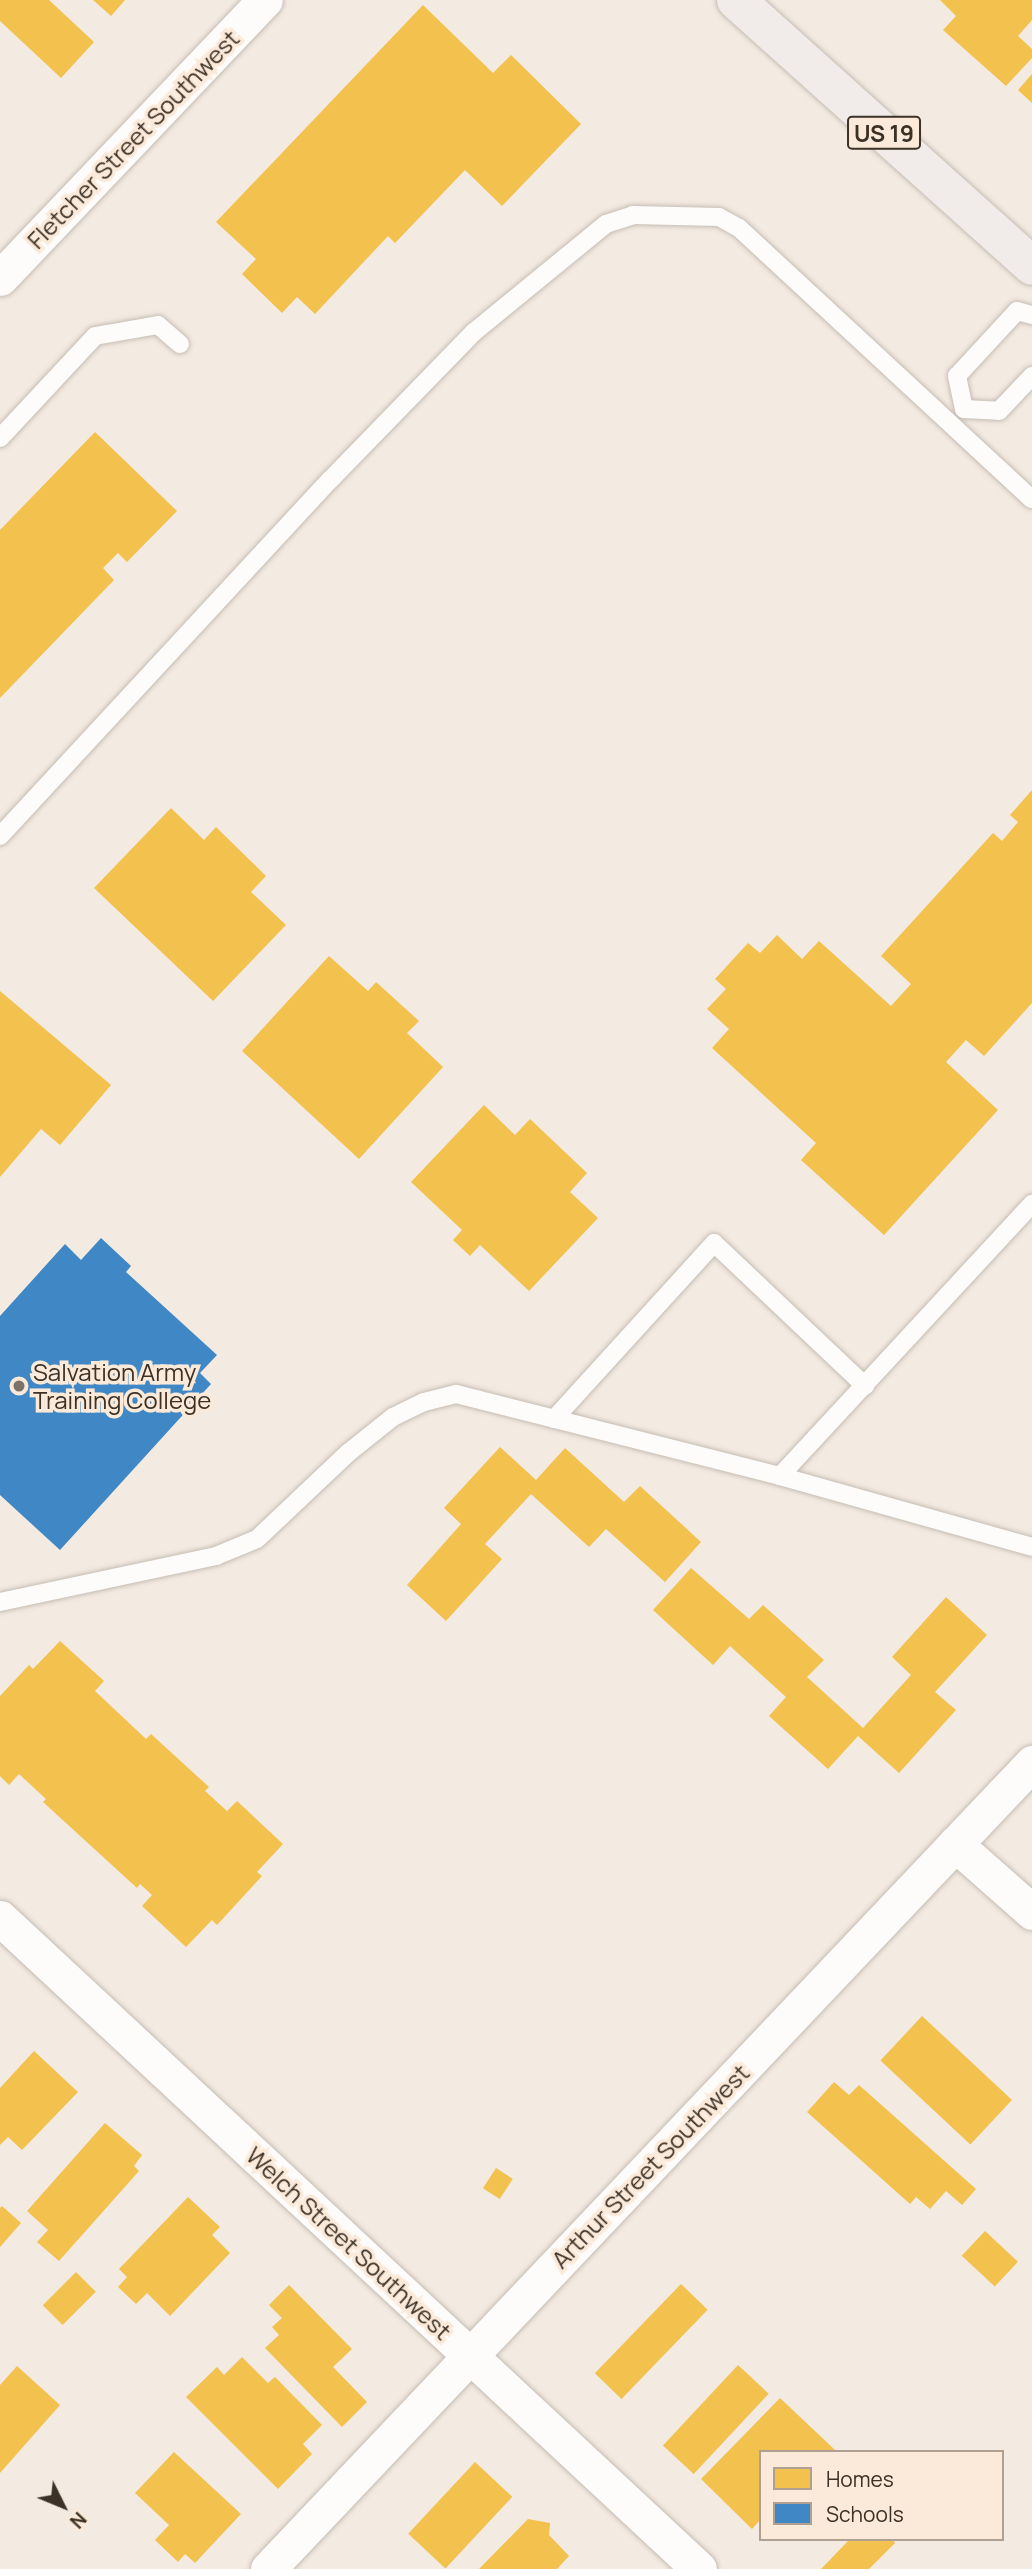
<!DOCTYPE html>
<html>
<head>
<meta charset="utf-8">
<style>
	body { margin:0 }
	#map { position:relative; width:1032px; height:2569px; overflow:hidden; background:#f3eae1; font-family:Manrope,sans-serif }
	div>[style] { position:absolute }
	.homes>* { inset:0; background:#f2c14e; transform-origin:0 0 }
	.schools>* { inset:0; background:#3f88c5 }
	.roads { filter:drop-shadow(0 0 2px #c6bdb4) drop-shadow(0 0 2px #c6bdb4) }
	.service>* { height:18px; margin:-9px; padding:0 9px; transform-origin:9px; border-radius:9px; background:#fdfcfa }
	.minor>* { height:35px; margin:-17.5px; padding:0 17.5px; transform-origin:17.5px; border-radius:17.5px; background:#fdfcfa }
	.primary>* { height:38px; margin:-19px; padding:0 19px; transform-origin:19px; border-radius:19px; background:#f1ebe9 }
	.dots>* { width:19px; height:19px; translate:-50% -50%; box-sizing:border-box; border:4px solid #fbead9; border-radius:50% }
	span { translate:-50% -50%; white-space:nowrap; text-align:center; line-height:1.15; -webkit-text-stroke:7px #fbead9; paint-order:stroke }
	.shield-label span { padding:2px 5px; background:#fbead9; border:2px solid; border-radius:5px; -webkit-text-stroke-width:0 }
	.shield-label { font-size:23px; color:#3c3126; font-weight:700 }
	.street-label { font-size:24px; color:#3c3126 }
	.poi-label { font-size:24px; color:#3c3126 }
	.left { translate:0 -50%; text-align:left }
	.legend { position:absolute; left:759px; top:2450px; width:245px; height:91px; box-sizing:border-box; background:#fbead9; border:2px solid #afa091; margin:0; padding:9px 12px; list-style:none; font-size:21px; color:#3c3126 }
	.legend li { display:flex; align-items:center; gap:14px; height:35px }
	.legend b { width:35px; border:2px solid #afa091 }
	.north { position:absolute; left:28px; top:2471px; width:70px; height:70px; -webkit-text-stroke:5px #fbead9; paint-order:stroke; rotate:133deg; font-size:19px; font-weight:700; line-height:28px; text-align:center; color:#3c3126 }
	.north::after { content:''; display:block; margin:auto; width:24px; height:32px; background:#3c3126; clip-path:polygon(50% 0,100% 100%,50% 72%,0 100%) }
</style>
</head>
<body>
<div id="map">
	<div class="homes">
		<div style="clip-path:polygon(0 0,49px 0,94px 42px,61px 78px,0 21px)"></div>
		<div style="clip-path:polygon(93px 0,125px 0,111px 16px)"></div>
		<div style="clip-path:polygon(940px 0,1032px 0,1032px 20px,1018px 36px,1032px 49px,1032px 58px,1006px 86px,943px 30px,956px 16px)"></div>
		<div style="clip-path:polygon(423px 5px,493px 73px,511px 55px,581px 124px,502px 206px,465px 170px,395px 243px,388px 236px,315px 314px,297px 297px,282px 313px,242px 274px,256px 259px,216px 222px)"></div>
		<div style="clip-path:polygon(1032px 74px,1032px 103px,1018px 90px)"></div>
		<div style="clip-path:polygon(95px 432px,177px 511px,127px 562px,118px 553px,103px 568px,114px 580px,0 698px,0 530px)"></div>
		<div style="clip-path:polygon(1032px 790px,1032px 1003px,984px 1056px,966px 1040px,946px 1062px,998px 1110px,884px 1235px,801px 1160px,816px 1143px,712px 1048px,729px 1029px,707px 1009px,726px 989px,715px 979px,748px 943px,760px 953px,777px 935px,802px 959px,819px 941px,891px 1006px,911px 984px,881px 956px,993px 833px,1002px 841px,1018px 822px,1010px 815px)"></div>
		<div style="clip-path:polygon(171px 808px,204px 840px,216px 827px,266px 876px,251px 892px,286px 925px,213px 1001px,94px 888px)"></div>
		<div style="clip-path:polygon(329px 956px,368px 991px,376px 982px,419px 1021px,407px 1033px,443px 1067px,359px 1159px,242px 1051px)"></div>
		<div style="clip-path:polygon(0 991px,111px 1085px,60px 1145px,41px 1129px,0 1177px)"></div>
		<div style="clip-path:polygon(484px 1105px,515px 1135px,530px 1119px,587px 1173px,570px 1192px,598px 1218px,529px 1291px,480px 1245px,470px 1256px,453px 1240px,462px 1230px,411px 1182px)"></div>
		<div style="clip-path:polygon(500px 1447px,536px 1480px,565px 1448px,624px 1502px,640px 1486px,701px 1542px,665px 1582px,606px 1529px,589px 1547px,531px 1494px,485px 1544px,502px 1559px,446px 1621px,407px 1585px,461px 1524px,444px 1508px)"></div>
		<div style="clip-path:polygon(691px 1568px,749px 1619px,763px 1605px,824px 1660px,807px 1677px,863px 1728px,911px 1675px,892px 1657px,946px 1597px,987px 1635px,935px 1692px,956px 1710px,899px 1773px,858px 1736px,828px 1769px,769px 1716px,786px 1697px,730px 1646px,713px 1665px,653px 1610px)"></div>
		<div style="clip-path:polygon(60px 1641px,104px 1681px,95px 1691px,146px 1739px,151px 1734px,209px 1787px,205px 1791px,227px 1811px,237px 1801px,283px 1844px,257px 1872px,262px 1876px,217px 1925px,212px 1920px,186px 1947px,142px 1906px,152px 1895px,140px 1884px,137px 1888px,43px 1802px,46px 1799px,19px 1774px,9px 1785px,0 1776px,0 1696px,29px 1665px,33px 1669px)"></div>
		<div style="left:922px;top:2016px;width:123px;height:61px;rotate:43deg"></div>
		<div style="clip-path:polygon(34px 2051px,78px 2092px,22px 2150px,8px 2137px,0 2145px,0 2088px)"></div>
		<div style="clip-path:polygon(834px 2082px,849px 2095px,859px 2085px,976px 2189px,962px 2205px,946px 2191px,930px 2209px,916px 2197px,910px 2204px,807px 2112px)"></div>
		<div style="clip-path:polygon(105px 2123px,142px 2155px,134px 2166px,139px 2171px,59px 2261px,37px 2242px,48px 2230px,27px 2211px)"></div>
		<div style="left:496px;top:2168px;width:20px;height:24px;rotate:33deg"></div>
		<div style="clip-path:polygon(188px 2197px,220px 2227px,212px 2235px,230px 2253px,170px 2316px,147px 2293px,136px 2304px,118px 2287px,127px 2277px,119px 2269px)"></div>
		<div style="clip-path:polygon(2px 2206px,21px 2223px,0 2247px,0 2208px)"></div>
		<div style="left:985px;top:2231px;width:45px;height:34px;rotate:43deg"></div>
		<div style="left:76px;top:2272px;width:28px;height:47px;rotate:45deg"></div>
		<div style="left:681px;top:2284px;width:37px;height:124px;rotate:44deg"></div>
		<div style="clip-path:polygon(289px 2285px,352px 2349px,333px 2367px,367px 2402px,342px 2427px,265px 2348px,279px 2335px,272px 2327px,282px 2318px,269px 2305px)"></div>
		<div style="clip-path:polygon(242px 2357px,268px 2383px,275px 2377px,322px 2425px,303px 2444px,312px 2454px,278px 2489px,186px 2397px,217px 2367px,224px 2375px)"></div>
		<div style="left:738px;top:2365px;width:42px;height:110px;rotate:43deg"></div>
		<div style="clip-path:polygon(17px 2366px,60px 2405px,0 2473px,0 2385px)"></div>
		<div style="clip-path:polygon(780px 2398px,835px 2450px,761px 2452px,761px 2519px,752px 2529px,701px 2479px)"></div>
		<div style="clip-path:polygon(174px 2452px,241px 2514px,195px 2563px,185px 2554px,178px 2562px,155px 2540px,169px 2525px,135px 2493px)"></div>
		<div style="left:475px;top:2462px;width:51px;height:98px;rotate:43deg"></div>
		<div style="clip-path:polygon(528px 2519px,550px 2523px,549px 2535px,569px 2556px,557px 2569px,479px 2569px)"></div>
		<div style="clip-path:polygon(850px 2539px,892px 2539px,895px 2543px,869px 2569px,821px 2569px)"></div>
	</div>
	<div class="schools">
		<div style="clip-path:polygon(101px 1238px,131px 1266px,126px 1272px,217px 1355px,200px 1373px,211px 1384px,60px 1550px,0 1495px,0 1316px,65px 1244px,81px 1260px)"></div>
	</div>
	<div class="roads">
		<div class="service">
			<div style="left:964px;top:409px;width:34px;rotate:-102deg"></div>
			<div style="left:957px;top:376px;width:88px;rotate:-47.3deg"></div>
			<div style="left:1017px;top:311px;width:16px;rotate:15deg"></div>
			<div style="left:964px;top:409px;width:35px;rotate:3deg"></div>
			<div style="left:999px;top:411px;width:48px;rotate:-46.7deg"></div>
			<div style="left:0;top:438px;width:139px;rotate:-47deg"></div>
			<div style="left:95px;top:336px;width:64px;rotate:-9.9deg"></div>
			<div style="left:158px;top:325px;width:29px;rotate:41deg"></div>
			<div style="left:0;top:836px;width:485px;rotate:-47.2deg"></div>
			<div style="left:330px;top:480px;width:206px;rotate:-45.8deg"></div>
			<div style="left:474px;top:332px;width:171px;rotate:-39.3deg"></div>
			<div style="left:606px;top:224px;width:28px;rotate:-18deg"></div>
			<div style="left:633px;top:215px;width:86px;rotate:1.3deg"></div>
			<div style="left:719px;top:217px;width:23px;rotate:29deg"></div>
			<div style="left:739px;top:228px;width:399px;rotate:42.8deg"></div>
			<div style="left:554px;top:1419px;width:238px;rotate:-47.7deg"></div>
			<div style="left:714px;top:1243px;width:208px;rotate:43.4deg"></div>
			<div style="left:780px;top:1476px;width:371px;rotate:-47.2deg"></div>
			<div style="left:0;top:1602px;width:221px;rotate:-12deg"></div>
			<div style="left:216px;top:1556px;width:44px;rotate:-22.5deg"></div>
			<div style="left:257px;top:1539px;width:125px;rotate:-43.4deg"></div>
			<div style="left:348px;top:1453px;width:58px;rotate:-38.7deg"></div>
			<div style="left:393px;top:1417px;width:34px;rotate:-26deg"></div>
			<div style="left:424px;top:1402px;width:33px;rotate:-14deg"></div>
			<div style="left:456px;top:1394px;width:334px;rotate:14.2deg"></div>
			<div style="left:780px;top:1476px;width:262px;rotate:15.7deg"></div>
		</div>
		<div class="minor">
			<div style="left:0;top:278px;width:384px;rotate:-46.4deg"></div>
			<div style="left:955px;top:1844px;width:103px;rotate:41.4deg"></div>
			<div style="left:0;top:1918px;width:955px;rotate:42.96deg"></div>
			<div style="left:268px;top:2569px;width:1111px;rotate:-46.53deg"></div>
		</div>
		<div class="primary">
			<div style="left:736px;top:0;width:398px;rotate:41.9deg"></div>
		</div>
	</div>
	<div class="dots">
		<div style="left:19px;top:1386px;background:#7c7267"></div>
	</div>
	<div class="shield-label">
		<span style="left:884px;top:133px">US 19</span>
	</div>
	<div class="street-label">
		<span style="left:133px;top:139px;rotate:-46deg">Fletcher Street Southwest</span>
		<span style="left:650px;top:2166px;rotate:-46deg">Arthur Street Southwest</span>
		<span style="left:349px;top:2243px;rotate:43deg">Welch Street Southwest</span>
	</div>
	<div class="poi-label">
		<span class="left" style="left:33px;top:1386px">Salvation Army<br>Training College</span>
	</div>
	<ul class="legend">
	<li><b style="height:19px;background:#f2c14e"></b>Homes</li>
	<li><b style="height:19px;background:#3f88c5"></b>Schools</li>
	</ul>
	<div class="north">N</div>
</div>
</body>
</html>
